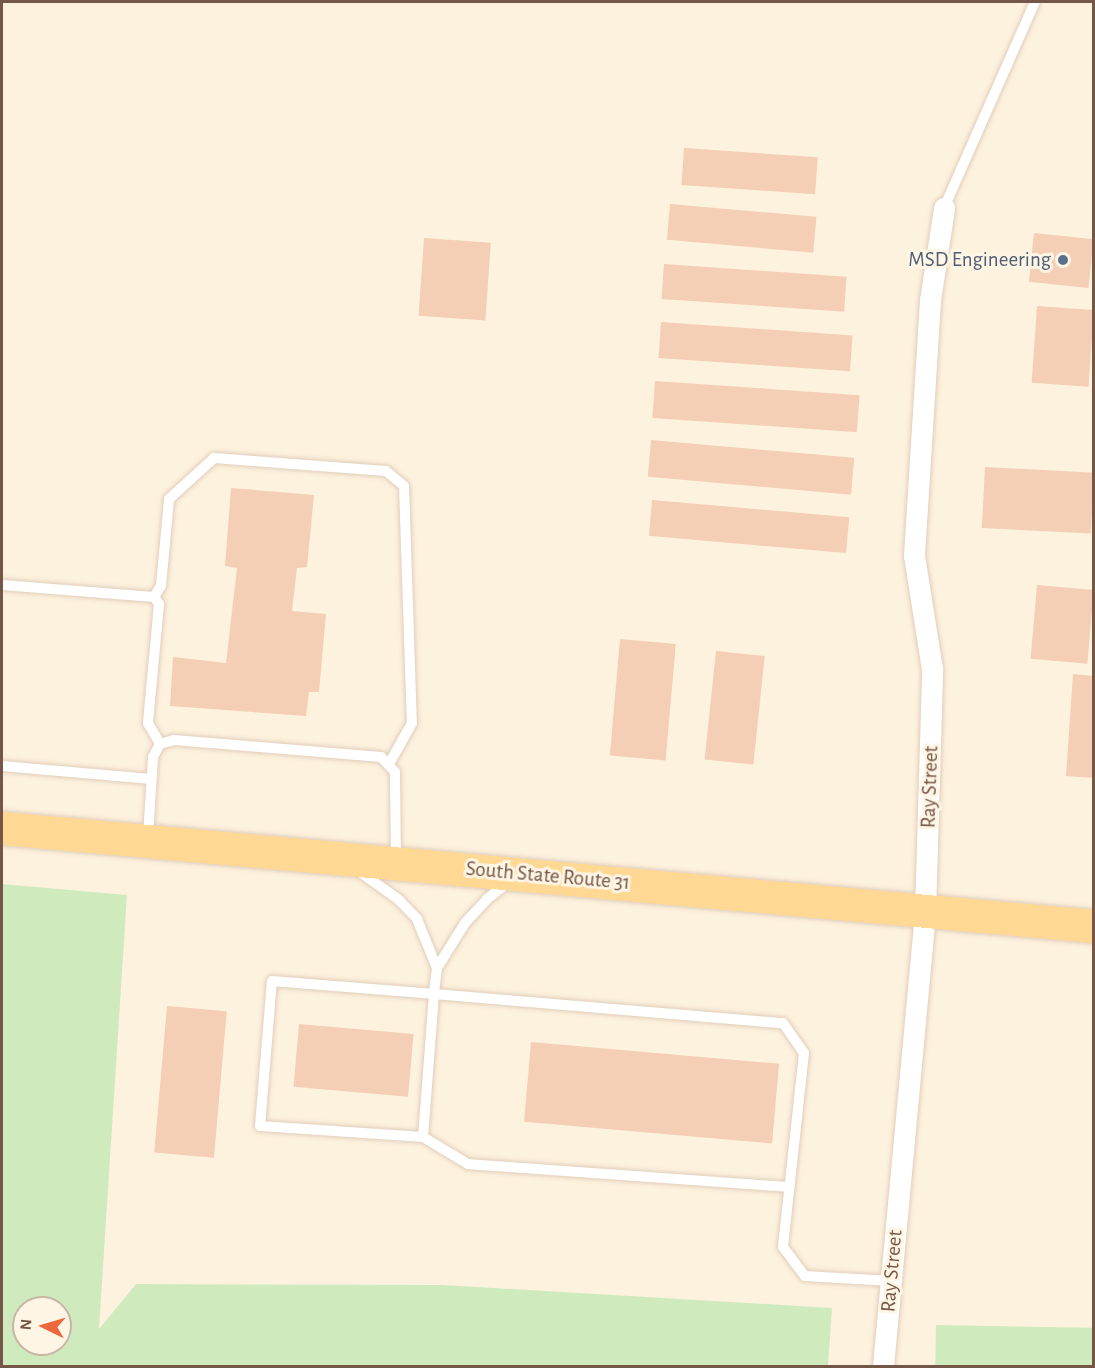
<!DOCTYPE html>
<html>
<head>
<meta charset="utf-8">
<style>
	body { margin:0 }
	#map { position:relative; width:1095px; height:1368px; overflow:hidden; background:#fdf2de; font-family:"Alegreya Sans",sans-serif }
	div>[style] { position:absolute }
	.green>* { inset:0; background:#cfebbd; transform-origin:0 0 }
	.building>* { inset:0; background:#f4cfb5; transform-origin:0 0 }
	.roads { filter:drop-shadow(0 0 2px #e1cdba) drop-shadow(0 0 2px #e1cdba) }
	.lane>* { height:10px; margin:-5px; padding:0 5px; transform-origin:5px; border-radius:5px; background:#fff }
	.street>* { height:21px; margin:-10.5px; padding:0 10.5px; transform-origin:10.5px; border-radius:10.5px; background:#fff }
	.primary>* { height:33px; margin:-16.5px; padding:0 16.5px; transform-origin:16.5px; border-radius:16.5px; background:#ffd893 }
	.dots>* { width:16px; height:16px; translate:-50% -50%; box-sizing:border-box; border:3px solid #fff5e5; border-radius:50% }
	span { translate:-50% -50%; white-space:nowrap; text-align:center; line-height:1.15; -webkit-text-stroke:6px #fff5e5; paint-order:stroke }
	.service-label { font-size:21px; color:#4e5e75 }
	.right { translate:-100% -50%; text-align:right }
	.street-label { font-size:21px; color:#745746 }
	.frame { position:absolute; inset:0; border:3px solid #745746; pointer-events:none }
	.north { position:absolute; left:12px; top:1296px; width:60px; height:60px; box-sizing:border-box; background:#fff5e5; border:2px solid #c7b6a5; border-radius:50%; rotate:275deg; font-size:16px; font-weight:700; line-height:24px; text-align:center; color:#745746 }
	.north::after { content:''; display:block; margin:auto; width:21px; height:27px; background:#ed673d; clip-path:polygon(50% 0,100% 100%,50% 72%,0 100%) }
</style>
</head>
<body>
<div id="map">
	<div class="green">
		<div style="clip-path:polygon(evenodd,2px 884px,127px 895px,99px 1329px,136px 1284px,443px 1285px,832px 1308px,828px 1366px,2px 1366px,2px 884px,24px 1308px,60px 1308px,60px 1344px,24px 1344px,24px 1308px)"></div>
		<div style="left:936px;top:1325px;width:157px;height:41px;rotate:1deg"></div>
	</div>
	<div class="building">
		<div style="left:684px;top:148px;width:134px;height:37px;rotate:4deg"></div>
		<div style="left:670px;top:204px;width:147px;height:36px;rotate:5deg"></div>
		<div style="left:1034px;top:233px;width:60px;height:49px;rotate:6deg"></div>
		<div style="left:424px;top:238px;width:67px;height:78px;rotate:4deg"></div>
		<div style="left:664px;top:264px;width:183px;height:35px;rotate:4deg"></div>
		<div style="left:1037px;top:306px;width:57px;height:77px;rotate:4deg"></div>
		<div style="left:661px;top:322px;width:192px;height:36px;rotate:4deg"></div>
		<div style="left:655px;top:381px;width:205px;height:37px;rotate:4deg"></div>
		<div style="left:651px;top:440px;width:204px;height:37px;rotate:5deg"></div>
		<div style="left:985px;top:467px;width:109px;height:61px;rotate:3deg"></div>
		<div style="clip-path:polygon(231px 488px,314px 495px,307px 567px,297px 568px,292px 611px,326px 614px,319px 692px,309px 692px,306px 716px,170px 706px,173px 657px,226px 663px,237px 568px,225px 566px)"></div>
		<div style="left:652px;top:500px;width:198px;height:36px;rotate:5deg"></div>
		<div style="left:1037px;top:585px;width:57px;height:74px;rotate:5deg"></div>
		<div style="left:620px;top:639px;width:56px;height:117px;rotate:5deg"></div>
		<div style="left:716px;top:651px;width:49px;height:109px;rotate:6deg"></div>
		<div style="clip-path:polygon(1073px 674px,1094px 676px,1094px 778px,1066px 776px)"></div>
		<div style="left:167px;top:1006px;width:60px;height:147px;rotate:5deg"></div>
		<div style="left:299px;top:1024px;width:115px;height:63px;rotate:5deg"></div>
		<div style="left:531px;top:1042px;width:249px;height:80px;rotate:5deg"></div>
	</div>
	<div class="roads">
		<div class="lane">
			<div style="left:944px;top:208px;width:225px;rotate:-66.2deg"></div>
			<div style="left:2px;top:585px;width:152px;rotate:4.5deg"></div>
			<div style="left:154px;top:597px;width:13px;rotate:-58deg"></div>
			<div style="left:161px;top:586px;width:87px;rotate:-84.7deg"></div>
			<div style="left:169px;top:499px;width:61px;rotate:-42.3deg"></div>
			<div style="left:214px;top:458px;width:172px;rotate:4.3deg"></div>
			<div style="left:386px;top:471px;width:23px;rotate:40deg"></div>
			<div style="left:404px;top:486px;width:237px;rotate:88.1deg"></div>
			<div style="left:412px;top:723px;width:47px;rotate:119.3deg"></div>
			<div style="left:154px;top:597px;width:9px;rotate:54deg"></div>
			<div style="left:159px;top:604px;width:120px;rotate:95.3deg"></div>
			<div style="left:148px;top:723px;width:24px;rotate:60deg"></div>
			<div style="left:2px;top:766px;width:150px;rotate:5deg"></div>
			<div style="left:148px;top:837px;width:80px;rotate:-86.4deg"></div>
			<div style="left:153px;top:757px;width:15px;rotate:-62deg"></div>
			<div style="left:160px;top:744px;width:15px;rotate:-16deg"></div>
			<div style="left:174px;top:740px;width:208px;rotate:4.7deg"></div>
			<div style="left:381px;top:757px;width:21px;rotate:47deg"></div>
			<div style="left:395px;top:772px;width:89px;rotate:89.4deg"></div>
			<div style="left:357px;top:870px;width:50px;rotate:35.3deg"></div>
			<div style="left:398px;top:899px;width:28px;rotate:46deg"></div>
			<div style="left:417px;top:919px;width:53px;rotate:67.8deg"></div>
			<div style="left:437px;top:968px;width:53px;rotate:-58.1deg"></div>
			<div style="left:465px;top:923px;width:33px;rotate:-47deg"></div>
			<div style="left:487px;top:899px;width:29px;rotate:-38deg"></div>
			<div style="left:437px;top:968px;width:26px;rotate:97deg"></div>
			<div style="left:434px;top:994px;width:143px;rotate:94.4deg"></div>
			<div style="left:423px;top:1137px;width:163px;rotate:-176.1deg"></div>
			<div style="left:260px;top:1126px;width:145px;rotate:-85.3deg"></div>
			<div style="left:272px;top:981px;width:163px;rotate:4.6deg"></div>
			<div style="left:434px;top:994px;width:350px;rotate:4.8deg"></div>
			<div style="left:783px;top:1023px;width:37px;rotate:55deg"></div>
			<div style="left:804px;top:1053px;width:195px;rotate:96.2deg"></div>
			<div style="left:783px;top:1247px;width:36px;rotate:53deg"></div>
			<div style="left:805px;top:1276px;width:86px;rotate:3.3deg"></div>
			<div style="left:423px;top:1137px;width:52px;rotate:31deg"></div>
			<div style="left:468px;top:1164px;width:322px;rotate:4.1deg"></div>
		</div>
		<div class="street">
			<div style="left:883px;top:1366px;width:456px;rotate:-84.7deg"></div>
			<div style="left:925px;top:912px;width:243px;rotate:-88.3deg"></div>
			<div style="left:932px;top:669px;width:115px;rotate:-99deg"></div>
			<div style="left:914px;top:555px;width:256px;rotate:-86.4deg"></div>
			<div style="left:930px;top:300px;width:93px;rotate:-81.3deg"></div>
		</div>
		<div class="primary">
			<div style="left:2px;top:828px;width:1096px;rotate:5.13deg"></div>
		</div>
	</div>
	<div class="dots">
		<div style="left:1063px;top:260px;background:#5c6f8a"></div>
	</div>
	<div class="service-label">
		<span class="right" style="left:1051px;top:260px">MSD Engineering</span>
	</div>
	<div class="street-label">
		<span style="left:930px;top:787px;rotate:-88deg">Ray Street</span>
		<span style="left:548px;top:876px;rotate:5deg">South State Route 31</span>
		<span style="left:892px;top:1271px;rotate:-85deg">Ray Street</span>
	</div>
	<div class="frame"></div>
	<div class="north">N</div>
</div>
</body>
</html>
